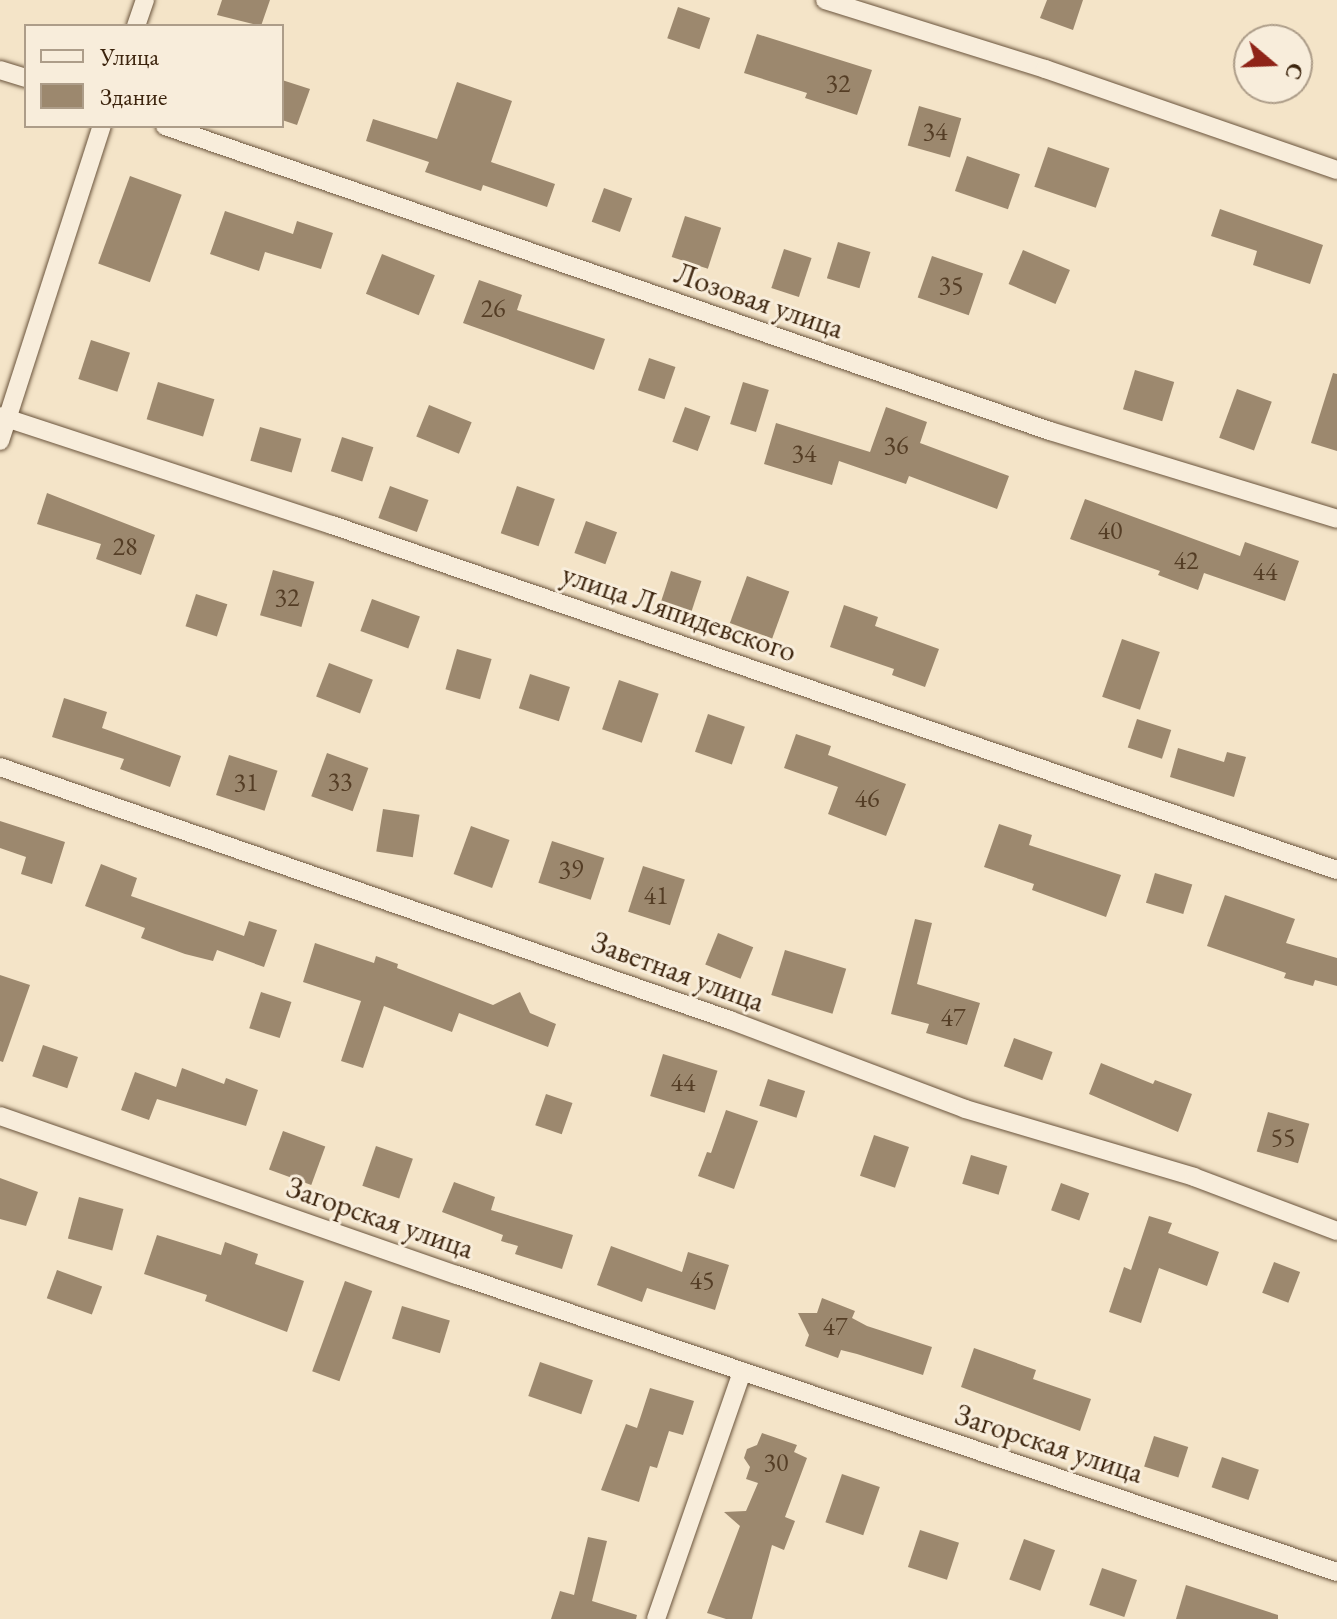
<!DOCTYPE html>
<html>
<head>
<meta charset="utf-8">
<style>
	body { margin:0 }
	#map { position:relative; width:1337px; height:1619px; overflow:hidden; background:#f4e4c8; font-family:"EB Garamond",serif }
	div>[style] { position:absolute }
	.building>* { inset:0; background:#9c886e; transform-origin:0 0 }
	.roads { filter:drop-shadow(0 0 2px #6a543c) drop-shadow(0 0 2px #6a543c) }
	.street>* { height:18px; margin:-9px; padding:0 9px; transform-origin:9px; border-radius:9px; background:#f8eddb }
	span { translate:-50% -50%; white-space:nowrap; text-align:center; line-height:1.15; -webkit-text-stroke:6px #f8eddb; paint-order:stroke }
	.number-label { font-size:26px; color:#543d25 }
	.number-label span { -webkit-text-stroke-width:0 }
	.street-label { font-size:30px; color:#3c240d }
	.legend { position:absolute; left:24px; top:24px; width:260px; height:104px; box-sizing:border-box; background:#f8eddb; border:2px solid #ad9d89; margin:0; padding:10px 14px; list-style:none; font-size:24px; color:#3c240d }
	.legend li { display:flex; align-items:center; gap:16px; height:40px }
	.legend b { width:40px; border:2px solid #ad9d89 }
	.north { position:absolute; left:1233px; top:24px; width:80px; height:80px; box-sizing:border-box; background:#f8eddb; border:2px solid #ad9d89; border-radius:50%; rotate:109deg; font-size:22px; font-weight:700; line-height:32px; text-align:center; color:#3c240d }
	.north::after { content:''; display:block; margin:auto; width:28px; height:36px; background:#8f2418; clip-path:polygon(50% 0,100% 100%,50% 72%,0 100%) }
</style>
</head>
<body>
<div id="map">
	<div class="building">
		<div style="clip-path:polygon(222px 0,270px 0,261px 26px,217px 15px)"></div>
		<div style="clip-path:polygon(1047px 0,1083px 0,1073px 30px,1040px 18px)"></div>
		<div style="left:678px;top:7px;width:34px;height:33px;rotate:19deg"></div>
		<div style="clip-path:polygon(757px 34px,872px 70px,857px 115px,805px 98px,807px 93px,744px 73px)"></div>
		<div style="clip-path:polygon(282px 80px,310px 89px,297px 125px,282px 120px)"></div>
		<div style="clip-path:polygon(457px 82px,512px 101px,491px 162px,555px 184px,547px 207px,483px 185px,481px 191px,425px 172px,429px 162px,366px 141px,373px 119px,437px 139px)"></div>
		<div style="left:919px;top:106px;width:44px;height:41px;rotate:16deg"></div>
		<div style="left:1048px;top:147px;width:65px;height:42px;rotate:19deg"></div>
		<div style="left:967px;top:156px;width:56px;height:37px;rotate:19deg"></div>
		<div style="left:130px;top:176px;width:55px;height:93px;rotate:20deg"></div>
		<div style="left:604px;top:188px;width:30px;height:36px;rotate:20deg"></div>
		<div style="clip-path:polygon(1220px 209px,1323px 245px,1310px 284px,1253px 265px,1257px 251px,1211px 236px)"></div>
		<div style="clip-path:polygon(225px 211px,293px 234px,297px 221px,333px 233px,321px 269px,265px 252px,259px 271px,210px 254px)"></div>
		<div style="left:685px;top:216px;width:38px;height:43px;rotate:18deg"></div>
		<div style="left:838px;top:242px;width:34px;height:38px;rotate:17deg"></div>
		<div style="left:784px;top:249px;width:29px;height:41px;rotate:18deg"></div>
		<div style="left:1023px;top:250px;width:51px;height:37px;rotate:23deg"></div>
		<div style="left:382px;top:254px;width:57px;height:43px;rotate:22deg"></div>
		<div style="left:932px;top:256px;width:54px;height:44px;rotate:19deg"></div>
		<div style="clip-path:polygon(479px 280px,522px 295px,517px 310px,605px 339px,594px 370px,463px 323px)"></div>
		<div style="left:91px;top:340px;width:41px;height:41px;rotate:18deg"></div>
		<div style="left:649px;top:358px;width:28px;height:34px;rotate:19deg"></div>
		<div style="left:1135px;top:370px;width:41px;height:41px;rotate:17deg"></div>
		<div style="clip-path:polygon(1333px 373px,1337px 374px,1337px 451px,1311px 443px)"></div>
		<div style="left:158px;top:382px;width:59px;height:39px;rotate:17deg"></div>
		<div style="left:743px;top:382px;width:27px;height:44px;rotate:17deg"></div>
		<div style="left:1237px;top:389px;width:37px;height:52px;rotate:20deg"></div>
		<div style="left:429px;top:405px;width:46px;height:34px;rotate:22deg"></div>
		<div style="left:685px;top:407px;width:27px;height:37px;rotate:20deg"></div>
		<div style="clip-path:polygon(886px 407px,927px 422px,920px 443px,1009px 476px,997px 509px,909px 476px,906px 484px,839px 461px,832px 485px,764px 464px,776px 423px,870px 452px)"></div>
		<div style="left:260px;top:427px;width:43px;height:35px;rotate:16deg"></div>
		<div style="left:342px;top:437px;width:33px;height:36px;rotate:18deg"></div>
		<div style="left:390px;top:486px;width:41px;height:34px;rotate:20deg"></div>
		<div style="left:517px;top:486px;width:40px;height:50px;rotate:19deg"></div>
		<div style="clip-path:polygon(47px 493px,155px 535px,141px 575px,96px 559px,101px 544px,37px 524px)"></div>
		<div style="clip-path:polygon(1085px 499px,1240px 556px,1245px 542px,1299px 561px,1285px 601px,1204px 573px,1198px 590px,1158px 575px,1160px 571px,1070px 539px)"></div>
		<div style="left:586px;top:521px;width:33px;height:34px;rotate:20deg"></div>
		<div style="left:273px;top:570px;width:43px;height:47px;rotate:16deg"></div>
		<div style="left:671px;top:571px;width:32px;height:34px;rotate:18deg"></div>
		<div style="left:747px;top:576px;width:45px;height:50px;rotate:20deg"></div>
		<div style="left:196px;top:594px;width:33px;height:34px;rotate:18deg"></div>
		<div style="left:372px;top:599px;width:51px;height:34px;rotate:20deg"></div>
		<div style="clip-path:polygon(844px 605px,878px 617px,875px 626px,939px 649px,925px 687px,892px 675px,894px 669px,830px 647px)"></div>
		<div style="left:1122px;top:639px;width:40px;height:61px;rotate:19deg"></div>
		<div style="left:457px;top:649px;width:36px;height:42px;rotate:16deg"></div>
		<div style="left:329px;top:663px;width:47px;height:36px;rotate:21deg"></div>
		<div style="left:530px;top:674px;width:42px;height:36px;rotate:18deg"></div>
		<div style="left:619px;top:680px;width:42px;height:52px;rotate:19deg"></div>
		<div style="clip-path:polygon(64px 698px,107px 712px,102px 728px,181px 756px,170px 787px,120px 769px,124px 759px,52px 737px)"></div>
		<div style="left:708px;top:714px;width:39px;height:40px;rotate:19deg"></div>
		<div style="left:1137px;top:719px;width:36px;height:30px;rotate:18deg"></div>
		<div style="clip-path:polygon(796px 734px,831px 746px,828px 755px,906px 784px,886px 836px,828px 814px,838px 787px,784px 768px)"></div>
		<div style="clip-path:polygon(1178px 748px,1224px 762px,1227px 752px,1246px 757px,1234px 797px,1170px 777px)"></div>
		<div style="left:327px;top:753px;width:44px;height:46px;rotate:20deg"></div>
		<div style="left:229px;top:755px;width:51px;height:42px;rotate:18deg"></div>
		<div style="left:383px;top:809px;width:37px;height:43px;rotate:9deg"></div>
		<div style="clip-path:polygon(0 821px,65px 842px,52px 884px,21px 874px,26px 857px,0 848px)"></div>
		<div style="clip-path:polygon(999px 824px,1032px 835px,1029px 845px,1121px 875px,1106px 917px,1032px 890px,1034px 884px,984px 867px)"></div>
		<div style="left:471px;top:826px;width:41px;height:51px;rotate:20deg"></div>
		<div style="left:552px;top:841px;width:55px;height:44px;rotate:18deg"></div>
		<div style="clip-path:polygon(101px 864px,137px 878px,131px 896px,244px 936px,249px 921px,277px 930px,264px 967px,217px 950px,213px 961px,185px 954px,141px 938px,145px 928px,85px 906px)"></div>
		<div style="left:643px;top:866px;width:44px;height:48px;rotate:18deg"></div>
		<div style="left:1155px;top:873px;width:39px;height:31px;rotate:17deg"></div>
		<div style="clip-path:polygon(1225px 895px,1295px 919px,1286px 943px,1337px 958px,1337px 986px,1315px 980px,1313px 986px,1284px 978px,1286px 973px,1207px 946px)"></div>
		<div style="clip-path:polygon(915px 919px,932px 923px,917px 984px,980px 1003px,967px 1045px,926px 1033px,929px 1024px,891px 1014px)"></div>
		<div style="left:718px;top:933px;width:38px;height:34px;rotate:22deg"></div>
		<div style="clip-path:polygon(315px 943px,374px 963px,376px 956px,398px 964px,397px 968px,493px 1005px,520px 992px,530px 1013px,556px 1024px,548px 1047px,459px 1013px,452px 1032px,384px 1006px,363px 1068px,341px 1061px,361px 1001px,303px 982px)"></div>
		<div style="left:785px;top:950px;width:64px;height:47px;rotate:17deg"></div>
		<div style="clip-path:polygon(0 975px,30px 985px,3px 1062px,0 1061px)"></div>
		<div style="left:261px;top:992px;width:32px;height:38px;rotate:18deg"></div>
		<div style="left:1014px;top:1038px;width:41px;height:30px;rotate:20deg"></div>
		<div style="left:43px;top:1045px;width:37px;height:33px;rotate:19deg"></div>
		<div style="left:663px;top:1054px;width:57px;height:44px;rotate:17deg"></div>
		<div style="clip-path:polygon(1101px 1063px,1153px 1084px,1155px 1080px,1192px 1094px,1178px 1132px,1089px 1094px)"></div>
		<div style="clip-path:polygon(182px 1068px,224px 1084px,226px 1078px,258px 1090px,246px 1126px,157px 1099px,149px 1120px,121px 1110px,135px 1072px,176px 1087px)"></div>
		<div style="left:768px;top:1079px;width:39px;height:28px;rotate:18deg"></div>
		<div style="left:546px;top:1094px;width:28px;height:33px;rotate:19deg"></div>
		<div style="clip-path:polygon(726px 1110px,758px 1121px,734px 1189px,698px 1176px,707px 1152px,711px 1153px)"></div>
		<div style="left:1268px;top:1112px;width:43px;height:41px;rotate:16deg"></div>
		<div style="left:283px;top:1131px;width:45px;height:41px;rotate:20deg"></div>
		<div style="left:874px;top:1135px;width:37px;height:43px;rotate:19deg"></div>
		<div style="left:376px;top:1146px;width:39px;height:42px;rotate:19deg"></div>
		<div style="left:971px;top:1155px;width:38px;height:30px;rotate:17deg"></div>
		<div style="clip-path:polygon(0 1178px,38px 1192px,26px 1226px,0 1219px)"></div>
		<div style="clip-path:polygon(454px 1182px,495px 1197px,491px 1210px,573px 1235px,562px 1269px,515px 1254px,518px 1246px,501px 1241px,503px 1235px,442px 1212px)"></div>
		<div style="left:1061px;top:1183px;width:30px;height:29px;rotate:20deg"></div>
		<div style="left:79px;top:1197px;width:46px;height:43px;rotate:15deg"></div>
		<div style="clip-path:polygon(1149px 1216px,1172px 1223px,1168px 1233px,1219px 1252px,1207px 1286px,1159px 1268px,1141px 1323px,1109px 1312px,1124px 1267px,1131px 1270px)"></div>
		<div style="clip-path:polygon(157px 1235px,221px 1255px,225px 1242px,258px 1254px,255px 1264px,304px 1281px,287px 1332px,205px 1301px,207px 1295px,144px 1274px)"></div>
		<div style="clip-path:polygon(611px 1246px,682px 1272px,688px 1252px,729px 1265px,715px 1310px,647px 1288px,642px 1302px,597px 1285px)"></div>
		<div style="left:1274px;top:1262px;width:28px;height:33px;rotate:21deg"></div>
		<div style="left:57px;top:1270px;width:48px;height:30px;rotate:20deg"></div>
		<div style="left:345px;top:1281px;width:29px;height:96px;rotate:20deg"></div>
		<div style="clip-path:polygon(822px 1298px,855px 1311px,852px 1318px,867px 1326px,932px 1347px,923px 1375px,857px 1354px,841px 1350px,838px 1358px,805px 1346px,809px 1335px,798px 1313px,817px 1313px)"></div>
		<div style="left:402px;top:1306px;width:50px;height:34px;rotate:17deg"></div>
		<div style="clip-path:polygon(974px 1348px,1036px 1370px,1033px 1379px,1091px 1399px,1080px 1431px,961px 1387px)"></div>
		<div style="left:540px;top:1362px;width:56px;height:36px;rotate:19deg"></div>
		<div style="clip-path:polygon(650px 1388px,694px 1401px,683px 1435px,669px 1431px,657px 1468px,650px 1466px,639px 1502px,601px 1490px,626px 1424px,637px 1428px)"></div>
		<div style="clip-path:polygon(762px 1433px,797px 1445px,794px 1452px,807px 1458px,785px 1517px,795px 1521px,784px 1550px,772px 1545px,752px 1619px,726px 1619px,707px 1613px,740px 1526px,724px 1512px,746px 1511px,758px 1483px,746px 1479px,750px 1467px,744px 1458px,747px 1449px,757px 1445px)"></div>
		<div style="left:1154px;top:1436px;width:36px;height:32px;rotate:18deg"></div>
		<div style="left:1222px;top:1457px;width:39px;height:32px;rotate:19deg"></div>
		<div style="left:842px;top:1474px;width:40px;height:51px;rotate:19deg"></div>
		<div style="left:920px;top:1530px;width:41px;height:39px;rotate:18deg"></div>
		<div style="clip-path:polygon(588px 1537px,607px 1541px,592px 1601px,637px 1615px,636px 1619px,551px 1619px,560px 1591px,574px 1595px)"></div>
		<div style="left:1024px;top:1539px;width:33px;height:43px;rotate:20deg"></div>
		<div style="left:1102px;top:1568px;width:37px;height:39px;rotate:19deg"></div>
		<div style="clip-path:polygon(1186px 1585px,1278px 1615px,1278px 1619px,1176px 1619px)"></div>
	</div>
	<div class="roads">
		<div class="street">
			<div style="left:825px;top:0;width:231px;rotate:17.4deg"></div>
			<div style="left:1045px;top:69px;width:309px;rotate:19.1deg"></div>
			<div style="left:136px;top:26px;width:28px;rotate:-71deg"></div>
			<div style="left:0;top:70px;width:27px;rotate:17deg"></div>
			<div style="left:165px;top:126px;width:936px;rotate:19.02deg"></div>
			<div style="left:1050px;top:431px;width:300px;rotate:17deg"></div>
			<div style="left:0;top:416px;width:349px;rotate:18.2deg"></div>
			<div style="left:332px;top:525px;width:1063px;rotate:18.95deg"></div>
			<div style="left:0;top:441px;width:331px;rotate:-72.1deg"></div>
			<div style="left:0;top:767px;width:773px;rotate:19.12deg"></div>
			<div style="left:730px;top:1020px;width:251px;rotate:20.7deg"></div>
			<div style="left:965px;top:1109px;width:239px;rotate:16.5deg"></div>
			<div style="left:1194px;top:1177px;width:153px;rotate:20.7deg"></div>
			<div style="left:0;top:1116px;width:484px;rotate:19.2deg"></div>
			<div style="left:457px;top:1275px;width:929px;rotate:18.65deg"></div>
			<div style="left:656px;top:1619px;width:262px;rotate:-70.8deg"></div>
		</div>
	</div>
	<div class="number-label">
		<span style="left:838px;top:84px">32</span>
		<span style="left:935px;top:132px">34</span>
		<span style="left:951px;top:286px">35</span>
		<span style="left:493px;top:309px">26</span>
		<span style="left:896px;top:446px">36</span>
		<span style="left:804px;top:454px">34</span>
		<span style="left:1110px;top:531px">40</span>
		<span style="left:125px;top:547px">28</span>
		<span style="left:1186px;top:561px">42</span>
		<span style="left:1265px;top:572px">44</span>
		<span style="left:287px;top:598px">32</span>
		<span style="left:340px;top:782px">33</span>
		<span style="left:246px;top:783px">31</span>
		<span style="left:867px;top:799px">46</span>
		<span style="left:571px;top:870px">39</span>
		<span style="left:656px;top:896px">41</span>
		<span style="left:953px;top:1018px">47</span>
		<span style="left:683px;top:1083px">44</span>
		<span style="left:1283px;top:1138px">55</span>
		<span style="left:702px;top:1281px">45</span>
		<span style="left:835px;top:1327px">47</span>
		<span style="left:776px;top:1463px">30</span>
	</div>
	<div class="street-label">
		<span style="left:759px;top:301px;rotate:19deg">Лозовая улица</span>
		<span style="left:679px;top:613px;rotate:19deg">улица Ляпидевского</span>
		<span style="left:678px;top:972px;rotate:20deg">Заветная улица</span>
		<span style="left:380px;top:1218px;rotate:19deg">Загорская улица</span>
		<span style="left:1049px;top:1444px;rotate:18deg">Загорская улица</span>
	</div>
	<ul class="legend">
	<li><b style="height:10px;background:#f8eddb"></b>Улица</li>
	<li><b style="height:22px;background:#9c886e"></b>Здание</li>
	</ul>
	<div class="north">С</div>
</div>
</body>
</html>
